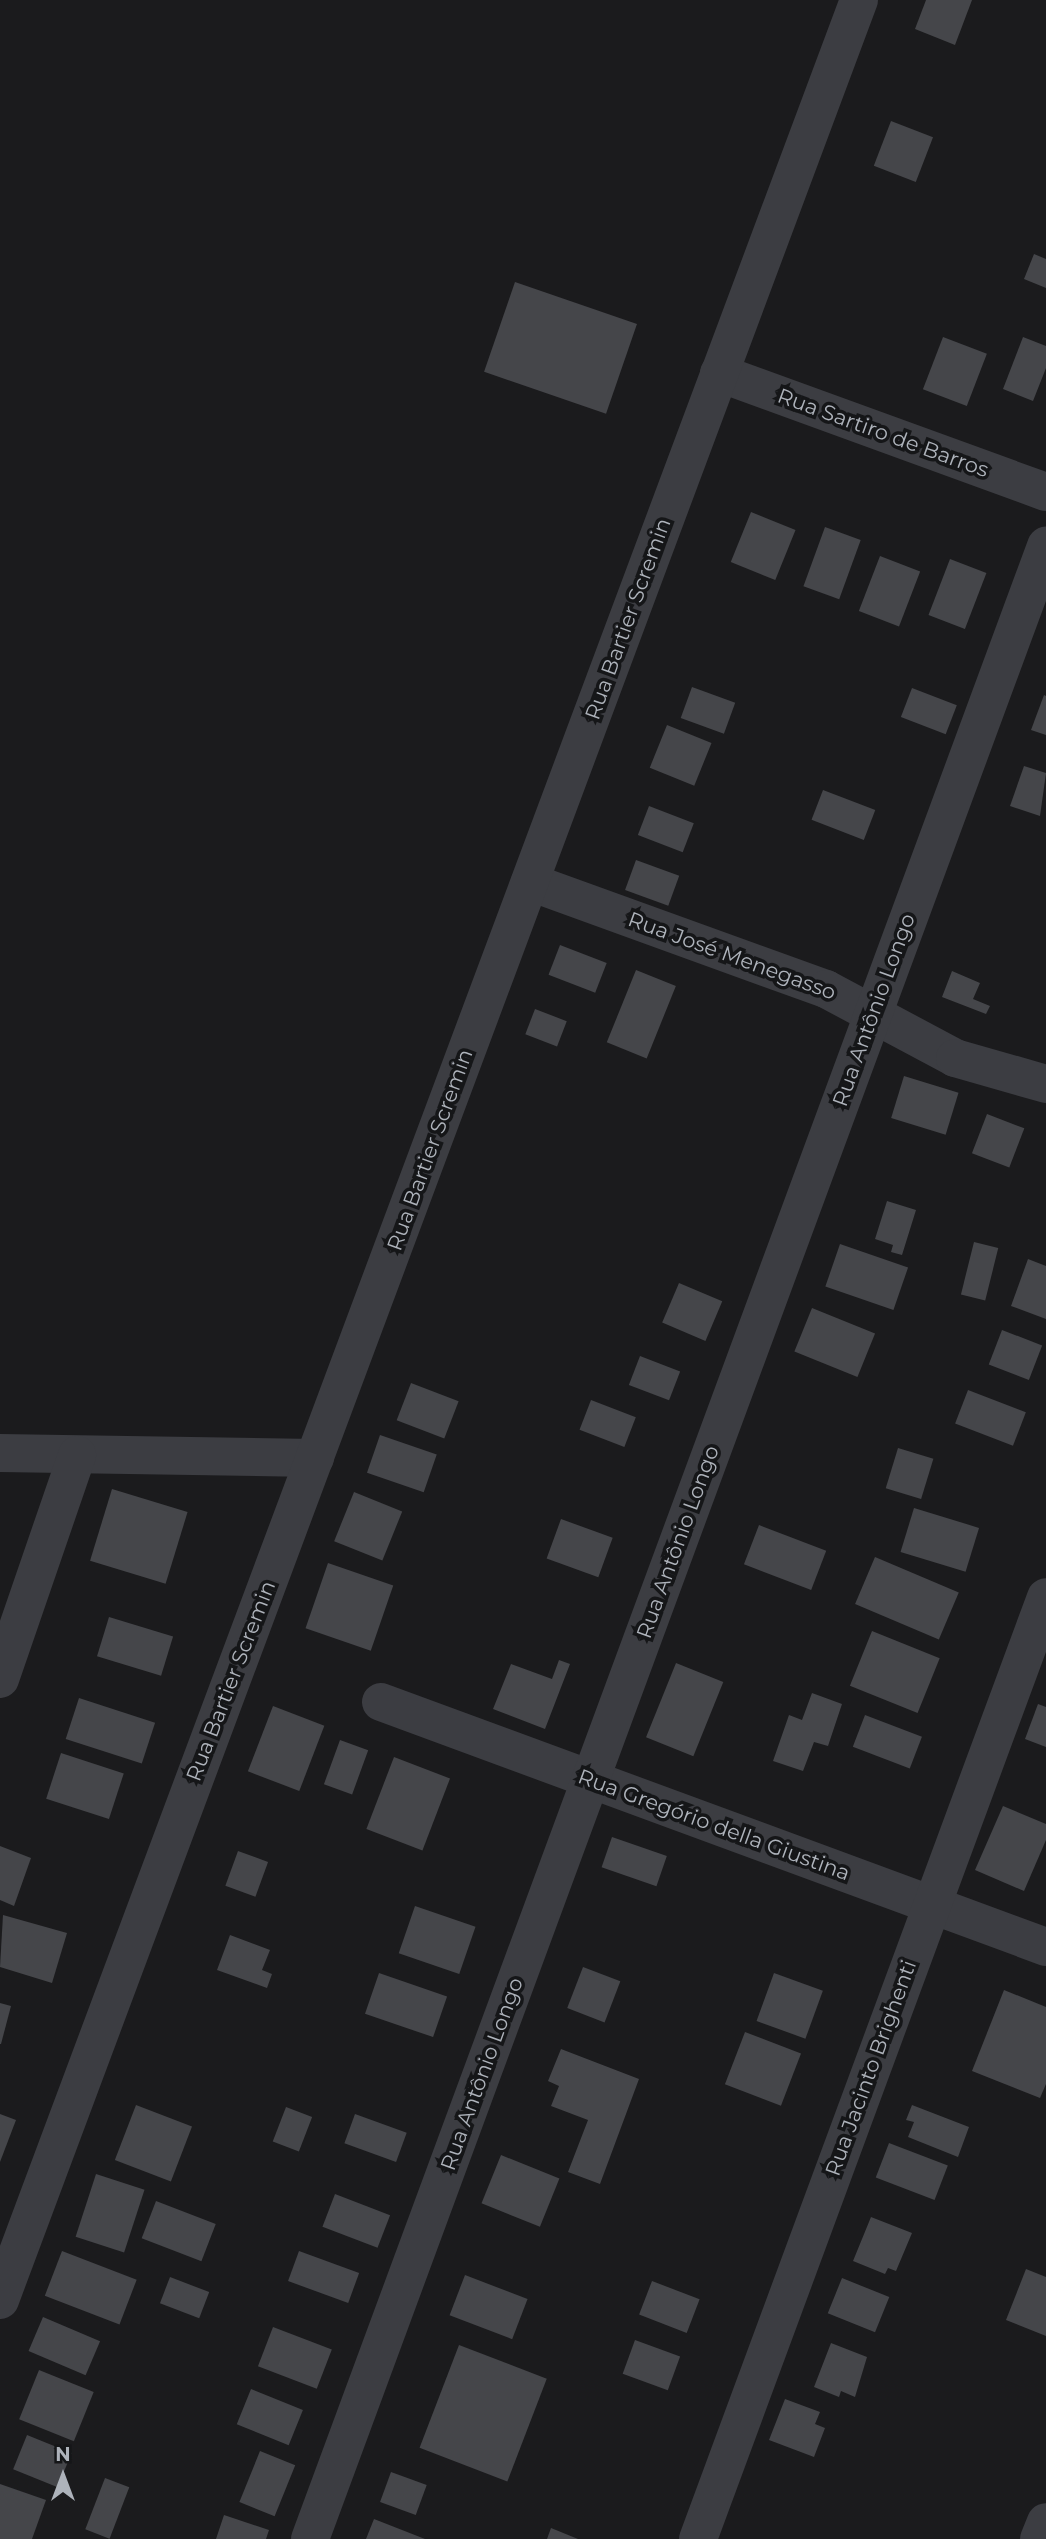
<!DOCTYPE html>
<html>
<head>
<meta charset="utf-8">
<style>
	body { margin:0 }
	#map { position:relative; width:1046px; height:2539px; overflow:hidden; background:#1b1b1d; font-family:Montserrat,sans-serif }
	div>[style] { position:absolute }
	.building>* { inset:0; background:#45464a; transform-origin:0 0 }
	.minor>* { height:38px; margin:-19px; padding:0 19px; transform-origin:19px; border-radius:19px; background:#3c3d42 }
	span { translate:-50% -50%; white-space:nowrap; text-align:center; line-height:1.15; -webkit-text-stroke:7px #151618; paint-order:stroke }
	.street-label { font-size:21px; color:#aeb3bb }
	.north { position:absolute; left:28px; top:2441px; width:70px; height:70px; -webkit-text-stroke:5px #151618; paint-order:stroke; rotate:0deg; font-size:19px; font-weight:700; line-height:28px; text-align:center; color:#aeb3bb }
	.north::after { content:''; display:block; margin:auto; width:24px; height:32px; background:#aeb3bb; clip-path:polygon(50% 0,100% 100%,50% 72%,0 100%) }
</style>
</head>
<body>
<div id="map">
	<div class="building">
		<div style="clip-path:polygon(926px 0,972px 0,955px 45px,915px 29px)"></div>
		<div style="left:891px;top:121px;width:45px;height:48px;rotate:21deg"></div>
		<div style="clip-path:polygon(1034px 254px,1046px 259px,1046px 288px,1024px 279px)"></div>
		<div style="left:515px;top:282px;width:129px;height:95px;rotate:19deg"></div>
		<div style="left:943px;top:337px;width:47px;height:56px;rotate:21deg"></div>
		<div style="clip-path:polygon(1023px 337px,1046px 346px,1046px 368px,1033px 401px,1003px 389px)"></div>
		<div style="left:751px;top:512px;width:48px;height:54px;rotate:22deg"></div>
		<div style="left:825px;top:527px;width:38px;height:63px;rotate:20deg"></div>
		<div style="left:880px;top:556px;width:43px;height:59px;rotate:21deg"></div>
		<div style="left:950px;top:559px;width:39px;height:60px;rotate:21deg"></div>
		<div style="left:692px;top:687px;width:46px;height:33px;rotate:20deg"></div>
		<div style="left:912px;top:688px;width:48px;height:31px;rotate:21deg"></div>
		<div style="clip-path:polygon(1044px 695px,1046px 696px,1046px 735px,1031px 730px)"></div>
		<div style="left:667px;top:725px;width:48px;height:46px;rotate:22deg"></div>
		<div style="clip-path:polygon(1024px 766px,1046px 773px,1040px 816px,1010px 806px)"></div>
		<div style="left:823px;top:790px;width:56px;height:32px;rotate:21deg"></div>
		<div style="left:649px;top:806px;width:48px;height:31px;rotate:21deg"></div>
		<div style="left:636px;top:860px;width:46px;height:32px;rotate:20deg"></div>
		<div style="left:560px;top:945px;width:50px;height:32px;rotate:21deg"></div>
		<div style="left:636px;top:970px;width:43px;height:78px;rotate:22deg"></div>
		<div style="clip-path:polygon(952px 971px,980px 983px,973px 999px,990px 1006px,986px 1014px,942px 997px)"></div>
		<div style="left:535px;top:1009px;width:34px;height:27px;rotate:21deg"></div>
		<div style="left:904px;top:1076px;width:57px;height:44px;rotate:17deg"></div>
		<div style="left:987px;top:1114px;width:40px;height:42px;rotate:21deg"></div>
		<div style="clip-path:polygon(887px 1201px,916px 1210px,902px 1255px,891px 1252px,893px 1245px,875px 1239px)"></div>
		<div style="left:974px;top:1242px;width:25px;height:54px;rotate:14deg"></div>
		<div style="left:840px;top:1244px;width:72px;height:45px;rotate:19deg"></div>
		<div style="clip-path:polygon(1028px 1259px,1046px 1266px,1046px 1319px,1011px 1306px)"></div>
		<div style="left:679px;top:1283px;width:47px;height:43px;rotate:23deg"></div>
		<div style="left:812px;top:1308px;width:68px;height:47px;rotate:22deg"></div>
		<div style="left:1002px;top:1330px;width:43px;height:37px;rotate:21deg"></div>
		<div style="left:640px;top:1356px;width:43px;height:31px;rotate:21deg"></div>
		<div style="left:411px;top:1383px;width:51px;height:40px;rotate:21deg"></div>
		<div style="left:968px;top:1390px;width:62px;height:36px;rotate:21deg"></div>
		<div style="left:591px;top:1400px;width:48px;height:32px;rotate:21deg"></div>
		<div style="left:380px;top:1435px;width:60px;height:40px;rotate:19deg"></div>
		<div style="left:898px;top:1448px;width:37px;height:42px;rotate:17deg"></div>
		<div style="left:112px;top:1489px;width:79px;height:75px;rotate:17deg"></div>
		<div style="left:354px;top:1492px;width:52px;height:53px;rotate:22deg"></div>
		<div style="left:914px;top:1508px;width:68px;height:46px;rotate:17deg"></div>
		<div style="left:561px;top:1519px;width:55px;height:42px;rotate:20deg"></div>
		<div style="left:759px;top:1525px;width:72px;height:42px;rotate:21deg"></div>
		<div style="left:875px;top:1557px;width:91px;height:51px;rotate:23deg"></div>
		<div style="left:328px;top:1563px;width:69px;height:69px;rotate:19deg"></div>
		<div style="left:109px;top:1617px;width:67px;height:41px;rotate:17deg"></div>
		<div style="left:872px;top:1631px;width:73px;height:59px;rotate:22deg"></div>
		<div style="clip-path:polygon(559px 1660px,570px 1664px,545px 1729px,493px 1709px,511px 1664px,552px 1679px)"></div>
		<div style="left:676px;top:1663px;width:51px;height:80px;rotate:22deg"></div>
		<div style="clip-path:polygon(812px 1693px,842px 1704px,828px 1746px,814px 1742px,803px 1771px,773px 1761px,789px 1715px,802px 1720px)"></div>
		<div style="left:79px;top:1698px;width:80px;height:43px;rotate:18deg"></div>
		<div style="clip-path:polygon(1038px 1704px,1046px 1707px,1046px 1747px,1025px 1739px)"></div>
		<div style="left:273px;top:1706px;width:55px;height:70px;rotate:21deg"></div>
		<div style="left:865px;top:1715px;width:61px;height:34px;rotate:21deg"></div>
		<div style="left:340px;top:1740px;width:30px;height:47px;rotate:20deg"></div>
		<div style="left:61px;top:1753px;width:66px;height:48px;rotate:18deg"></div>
		<div style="left:394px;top:1757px;width:60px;height:77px;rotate:21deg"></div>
		<div style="clip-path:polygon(1003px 1806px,1046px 1824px,1046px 1840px,1024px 1891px,975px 1870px)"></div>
		<div style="left:612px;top:1837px;width:58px;height:32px;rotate:19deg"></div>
		<div style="clip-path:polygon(0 1846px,31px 1858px,14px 1906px,0 1900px)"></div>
		<div style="left:238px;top:1851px;width:32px;height:37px;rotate:20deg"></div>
		<div style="left:415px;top:1906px;width:64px;height:50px;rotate:19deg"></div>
		<div style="clip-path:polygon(3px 1915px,67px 1933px,52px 1983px,0 1967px)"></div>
		<div style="clip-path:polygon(230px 1935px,270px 1950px,262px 1970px,272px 1974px,267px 1988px,217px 1970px)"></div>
		<div style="left:583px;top:1967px;width:40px;height:44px;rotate:21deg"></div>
		<div style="left:379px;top:1973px;width:72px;height:43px;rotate:19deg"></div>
		<div style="left:774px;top:1973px;width:52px;height:51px;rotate:20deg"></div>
		<div style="clip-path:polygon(1004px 1990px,1046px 2007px,1046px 2084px,1040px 2098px,972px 2071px)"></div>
		<div style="clip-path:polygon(0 2003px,11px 2006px,1px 2044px,0 2044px)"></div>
		<div style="left:745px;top:2032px;width:60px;height:56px;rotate:21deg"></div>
		<div style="clip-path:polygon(561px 2049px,639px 2079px,600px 2184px,568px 2172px,588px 2120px,551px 2106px,559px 2086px,548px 2081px)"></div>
		<div style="left:136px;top:2105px;width:60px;height:59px;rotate:21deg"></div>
		<div style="clip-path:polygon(912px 2105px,969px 2127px,958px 2157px,908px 2137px,914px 2122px,906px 2120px)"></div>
		<div style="left:286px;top:2107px;width:28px;height:37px;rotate:21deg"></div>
		<div style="clip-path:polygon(0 2114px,16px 2120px,0 2162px)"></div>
		<div style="left:355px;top:2114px;width:55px;height:31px;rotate:20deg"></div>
		<div style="left:889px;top:2143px;width:63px;height:37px;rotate:21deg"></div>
		<div style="left:501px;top:2155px;width:63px;height:52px;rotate:22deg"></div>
		<div style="left:96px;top:2174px;width:51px;height:66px;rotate:18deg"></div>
		<div style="left:335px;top:2194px;width:59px;height:35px;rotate:21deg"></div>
		<div style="left:156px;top:2201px;width:64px;height:40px;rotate:21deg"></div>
		<div style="clip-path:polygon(871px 2217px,912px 2233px,896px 2271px,888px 2268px,885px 2274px,853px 2261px)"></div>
		<div style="left:62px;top:2251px;width:80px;height:48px;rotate:21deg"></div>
		<div style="left:299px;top:2251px;width:64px;height:32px;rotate:20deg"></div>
		<div style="clip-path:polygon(1026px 2269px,1046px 2277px,1046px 2336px,1006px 2320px)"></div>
		<div style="left:465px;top:2275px;width:67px;height:43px;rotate:21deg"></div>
		<div style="left:170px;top:2277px;width:42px;height:28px;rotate:21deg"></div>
		<div style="left:842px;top:2278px;width:51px;height:38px;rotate:22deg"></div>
		<div style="left:652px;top:2281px;width:51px;height:36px;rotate:21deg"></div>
		<div style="left:43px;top:2317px;width:62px;height:37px;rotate:23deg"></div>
		<div style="left:273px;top:2327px;width:63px;height:42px;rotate:21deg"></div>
		<div style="left:635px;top:2340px;width:48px;height:36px;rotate:20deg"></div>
		<div style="clip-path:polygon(831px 2343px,867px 2357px,855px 2397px,841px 2391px,839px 2397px,814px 2387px)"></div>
		<div style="left:459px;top:2345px;width:94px;height:110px;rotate:21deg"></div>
		<div style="left:39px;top:2370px;width:59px;height:53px;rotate:22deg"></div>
		<div style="left:251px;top:2389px;width:56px;height:38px;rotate:22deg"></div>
		<div style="clip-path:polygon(785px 2399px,820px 2412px,815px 2424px,825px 2428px,814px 2457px,769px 2440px)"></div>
		<div style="left:27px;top:2435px;width:48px;height:37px;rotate:22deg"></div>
		<div style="left:260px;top:2451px;width:38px;height:55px;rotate:22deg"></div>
		<div style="left:391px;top:2472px;width:38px;height:32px;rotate:20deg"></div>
		<div style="left:105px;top:2478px;width:26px;height:55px;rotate:21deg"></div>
		<div style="clip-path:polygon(0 2484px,46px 2500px,32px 2539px,0 2539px)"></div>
		<div style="clip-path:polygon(224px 2515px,269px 2530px,266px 2539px,216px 2539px)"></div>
		<div style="clip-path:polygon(374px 2519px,425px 2539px,366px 2539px)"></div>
		<div style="clip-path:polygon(551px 2528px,578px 2539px,547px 2539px)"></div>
	</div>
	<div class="minor">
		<div style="left:719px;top:373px;width:348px;rotate:20deg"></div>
		<div style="left:530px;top:882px;width:315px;rotate:19.9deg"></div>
		<div style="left:826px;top:989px;width:146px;rotate:28.1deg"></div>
		<div style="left:955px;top:1058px;width:95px;rotate:15.9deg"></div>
		<div style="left:0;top:1453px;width:315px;rotate:0.9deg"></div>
		<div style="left:0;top:1679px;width:237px;rotate:-71deg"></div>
		<div style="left:381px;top:1702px;width:709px;rotate:20.22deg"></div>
		<div style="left:0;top:2300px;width:2455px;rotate:-69.52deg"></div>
		<div style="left:310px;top:2539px;width:2125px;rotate:-69.73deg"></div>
		<div style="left:698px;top:2539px;width:1004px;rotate:-69.72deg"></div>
		<div style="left:1039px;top:2539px;width:18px;rotate:-68deg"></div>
	</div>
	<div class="street-label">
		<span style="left:883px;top:433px;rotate:20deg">Rua Sartiro de Barros</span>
		<span style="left:628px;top:619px;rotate:-70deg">Rua Bartier Scremin</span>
		<span style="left:732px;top:956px;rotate:20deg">Rua José Menegasso</span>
		<span style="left:874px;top:1010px;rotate:-70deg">Rua Antônio Longo</span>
		<span style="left:430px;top:1150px;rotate:-70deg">Rua Bartier Scremin</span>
		<span style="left:678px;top:1542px;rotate:-70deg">Rua Antônio Longo</span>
		<span style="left:231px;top:1681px;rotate:-69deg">Rua Bartier Scremin</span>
		<span style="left:714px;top:1825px;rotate:20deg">Rua Gregório della Giustina</span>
		<span style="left:871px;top:2068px;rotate:-70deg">Rua Jacinto Brighenti</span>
		<span style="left:482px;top:2074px;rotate:-70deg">Rua Antônio Longo</span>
	</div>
	<div class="north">N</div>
</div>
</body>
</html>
